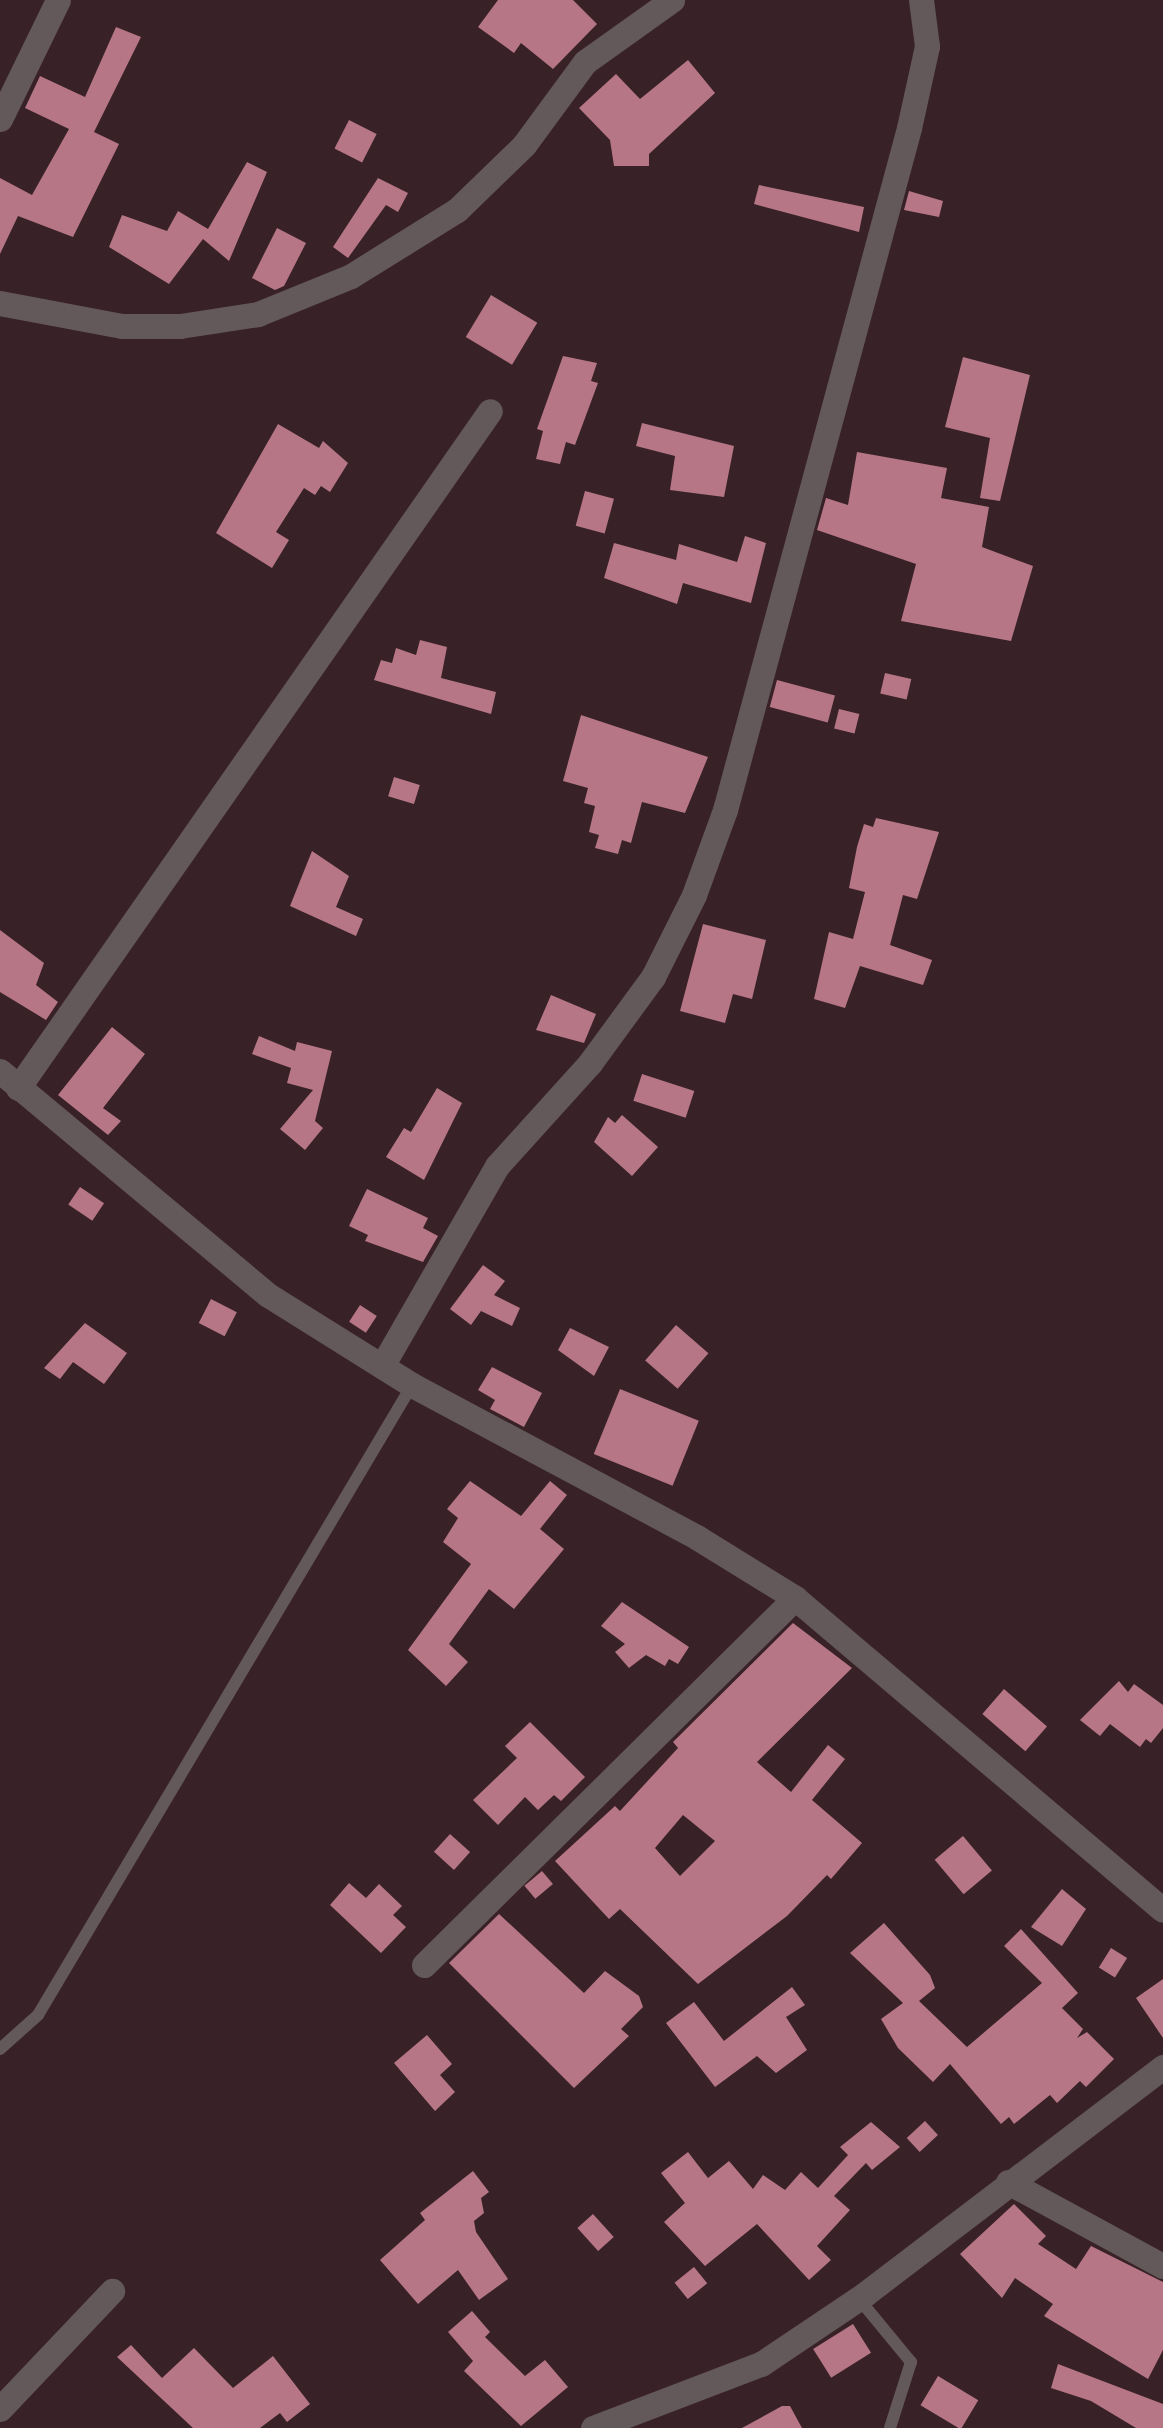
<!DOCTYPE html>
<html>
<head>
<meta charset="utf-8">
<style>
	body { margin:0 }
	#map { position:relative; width:1163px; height:2428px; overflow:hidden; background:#382227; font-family:Ubuntu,sans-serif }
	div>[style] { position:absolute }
	.building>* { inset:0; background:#b67686; transform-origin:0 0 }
	.service>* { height:12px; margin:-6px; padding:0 6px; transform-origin:6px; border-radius:6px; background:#63585a }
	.minor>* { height:25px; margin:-12.5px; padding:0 12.5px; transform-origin:12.5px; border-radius:12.5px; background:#63585a }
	span { translate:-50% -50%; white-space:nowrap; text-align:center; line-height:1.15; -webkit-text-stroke:10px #382227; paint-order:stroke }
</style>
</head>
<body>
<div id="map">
	<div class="building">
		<div style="clip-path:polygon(498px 0,573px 0,597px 24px,553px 69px,521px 43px,514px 53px,478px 27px)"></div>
		<div style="clip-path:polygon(116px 27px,141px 37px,94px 132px,119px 144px,73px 237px,18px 216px,0 254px,0 178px,32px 195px,69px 129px,25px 108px,40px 76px,85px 97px)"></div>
		<div style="clip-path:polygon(688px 60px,715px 93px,649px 154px,649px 166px,614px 166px,610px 140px,579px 108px,616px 74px,640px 99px)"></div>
		<div style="left:349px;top:120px;width:31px;height:32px;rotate:27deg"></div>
		<div style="clip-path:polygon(247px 162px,267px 172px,229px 261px,203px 239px,169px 284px,109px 247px,122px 215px,167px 231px,178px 211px,208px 229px)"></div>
		<div style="clip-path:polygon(378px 178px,408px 193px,398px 212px,386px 205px,348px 258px,333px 247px)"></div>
		<div style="clip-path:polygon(759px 185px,864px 207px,859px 232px,754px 204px)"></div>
		<div style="clip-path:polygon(909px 191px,943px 201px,939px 217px,904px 210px)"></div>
		<div style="clip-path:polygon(277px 228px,306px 243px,284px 286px,275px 290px,252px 278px)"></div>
		<div style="left:491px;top:295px;width:54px;height:49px;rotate:31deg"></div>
		<div style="clip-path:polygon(563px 356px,597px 363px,591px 381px,598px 383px,575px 445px,566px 442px,560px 464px,536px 459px,543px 431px,537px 429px)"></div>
		<div style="clip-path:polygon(963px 357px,1030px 375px,1000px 501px,980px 498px,990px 438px,945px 427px)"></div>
		<div style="clip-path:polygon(642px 423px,734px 446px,724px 497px,670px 490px,675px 456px,636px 446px)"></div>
		<div style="clip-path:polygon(278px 424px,319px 448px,323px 441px,348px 463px,330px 492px,321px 486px,315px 495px,304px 488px,276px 532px,289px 540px,272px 568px,216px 533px)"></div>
		<div style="clip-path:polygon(857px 452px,947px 468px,941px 498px,989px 507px,982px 547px,1033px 566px,1011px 641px,901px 621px,916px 564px,817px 530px,826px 498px,848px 505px)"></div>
		<div style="left:585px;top:491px;width:30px;height:36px;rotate:15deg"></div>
		<div style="clip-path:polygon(745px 536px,766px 543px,751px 603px,683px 583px,677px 604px,604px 578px,614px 543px,676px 560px,679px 544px,737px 562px)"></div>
		<div style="clip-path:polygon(420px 640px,447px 647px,441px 678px,496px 692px,491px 714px,374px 680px,381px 660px,392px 663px,396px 648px,416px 655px)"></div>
		<div style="left:885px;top:673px;width:27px;height:21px;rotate:13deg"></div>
		<div style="left:777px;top:680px;width:60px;height:28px;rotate:15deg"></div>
		<div style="left:839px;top:709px;width:21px;height:20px;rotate:14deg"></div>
		<div style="clip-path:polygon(581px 715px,708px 757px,685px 813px,642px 802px,631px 843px,622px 840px,618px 854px,595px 848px,599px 835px,589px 832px,595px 806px,584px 803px,588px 788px,563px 781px)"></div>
		<div style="left:394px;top:777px;width:27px;height:20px;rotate:17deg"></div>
		<div style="clip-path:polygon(876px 818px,939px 832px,917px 899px,903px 895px,890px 945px,932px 960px,923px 985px,860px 966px,845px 1008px,814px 999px,829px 932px,853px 939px,865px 892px,849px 888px,857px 847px,864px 824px,873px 827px)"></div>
		<div style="clip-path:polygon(312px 851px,349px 876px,336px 907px,363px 919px,356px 936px,290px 906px)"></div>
		<div style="clip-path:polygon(703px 924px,766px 940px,752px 999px,733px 994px,725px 1023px,680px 1011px)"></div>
		<div style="clip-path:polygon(0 930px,44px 963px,36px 985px,58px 1002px,46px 1020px,0 992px)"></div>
		<div style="clip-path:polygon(551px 995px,596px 1014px,584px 1043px,536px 1030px)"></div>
		<div style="clip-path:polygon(112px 1027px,145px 1054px,103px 1108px,121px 1121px,108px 1135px,58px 1095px)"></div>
		<div style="clip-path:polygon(259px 1036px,295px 1051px,297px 1042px,332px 1051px,315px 1121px,323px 1128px,305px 1150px,280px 1129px,313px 1090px,287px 1083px,291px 1068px,252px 1054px)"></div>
		<div style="left:642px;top:1074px;width:55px;height:28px;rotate:18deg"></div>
		<div style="clip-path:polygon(437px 1088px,462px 1103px,424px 1180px,386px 1157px,404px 1128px,411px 1132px)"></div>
		<div style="clip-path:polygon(622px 1115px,658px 1147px,632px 1176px,594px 1142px,608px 1117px,615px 1123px)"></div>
		<div style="left:80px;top:1187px;width:29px;height:21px;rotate:34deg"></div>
		<div style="clip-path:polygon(367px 1189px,428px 1218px,423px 1228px,438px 1236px,423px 1262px,365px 1241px,368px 1235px,349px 1226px)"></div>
		<div style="clip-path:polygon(483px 1265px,505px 1281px,494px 1295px,520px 1308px,512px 1326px,481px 1311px,471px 1325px,450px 1309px)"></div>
		<div style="left:211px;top:1299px;width:29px;height:27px;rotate:27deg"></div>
		<div style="left:360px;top:1305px;width:20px;height:20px;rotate:33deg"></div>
		<div style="clip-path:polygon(85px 1323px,127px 1353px,104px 1384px,73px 1362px,60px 1379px,44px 1368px)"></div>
		<div style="left:676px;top:1325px;width:43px;height:47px;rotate:41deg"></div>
		<div style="clip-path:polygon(570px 1328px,609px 1347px,594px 1376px,558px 1350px)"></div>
		<div style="clip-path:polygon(492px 1367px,542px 1393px,524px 1427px,490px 1409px,495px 1400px,478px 1390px)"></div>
		<div style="left:620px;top:1389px;width:85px;height:70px;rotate:22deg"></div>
		<div style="clip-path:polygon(470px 1481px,521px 1516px,550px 1481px,567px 1495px,540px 1529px,564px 1549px,514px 1609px,489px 1589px,449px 1644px,468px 1662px,446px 1686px,408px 1650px,471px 1564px,443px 1542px,458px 1518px,447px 1509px)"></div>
		<div style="clip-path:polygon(622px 1602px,689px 1647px,678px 1664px,669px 1659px,665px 1666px,646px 1655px,629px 1668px,615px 1652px,625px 1644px,601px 1626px)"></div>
		<div style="clip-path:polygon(evenodd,793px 1623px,852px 1668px,757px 1762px,791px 1792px,828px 1745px,845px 1759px,812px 1800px,862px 1843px,831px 1879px,827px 1875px,787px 1916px,698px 1984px,620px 1909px,609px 1919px,555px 1861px,615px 1806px,620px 1811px,678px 1748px,673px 1742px,793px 1623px,683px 1815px,715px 1841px,680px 1876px,655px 1848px,683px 1815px)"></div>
		<div style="clip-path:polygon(1119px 1681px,1128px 1692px,1134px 1684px,1163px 1705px,1163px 1728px,1151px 1743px,1146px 1739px,1140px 1747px,1110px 1724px,1100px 1736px,1080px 1720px)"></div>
		<div style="left:1004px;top:1689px;width:57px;height:33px;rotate:41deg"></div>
		<div style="clip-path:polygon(530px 1722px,585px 1777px,561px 1801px,554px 1795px,538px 1810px,525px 1797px,498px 1825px,473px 1800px,517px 1758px,505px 1746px)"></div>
		<div style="left:450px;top:1834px;width:27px;height:24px;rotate:42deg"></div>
		<div style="left:963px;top:1836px;width:45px;height:37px;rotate:50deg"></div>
		<div style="left:542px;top:1871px;width:17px;height:23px;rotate:50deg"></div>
		<div style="clip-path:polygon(349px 1883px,366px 1898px,379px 1884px,402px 1906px,393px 1915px,406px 1927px,381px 1953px,330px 1905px)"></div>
		<div style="clip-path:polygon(1062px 1889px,1086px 1909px,1062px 1946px,1031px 1927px)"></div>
		<div style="clip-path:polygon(499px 1914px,584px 1993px,605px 1971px,639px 1996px,643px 2007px,621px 2029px,629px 2036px,574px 2088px,449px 1963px)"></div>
		<div style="clip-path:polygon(884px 1923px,930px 1975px,935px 1988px,919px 2001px,967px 2047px,1042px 1983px,1004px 1946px,1021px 1929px,1078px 1993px,1062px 2008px,1083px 2029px,1077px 2038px,1087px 2032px,1114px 2059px,1086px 2087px,1080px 2081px,1057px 2103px,1050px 2095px,1014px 2124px,1009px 2117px,1001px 2124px,950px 2064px,933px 2082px,898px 2048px,881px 2019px,903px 2003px,850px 1953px)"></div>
		<div style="left:1111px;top:1948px;width:19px;height:23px;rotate:32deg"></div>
		<div style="clip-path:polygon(1163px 1979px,1163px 2038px,1136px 1998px)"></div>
		<div style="clip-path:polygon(792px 1987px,805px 2005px,786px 2017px,807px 2050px,776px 2073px,757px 2056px,715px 2087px,666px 2023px,694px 2002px,724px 2041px)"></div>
		<div style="clip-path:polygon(427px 2035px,452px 2064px,440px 2075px,455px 2092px,435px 2111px,394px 2063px)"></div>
		<div style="left:925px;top:2121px;width:19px;height:25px;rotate:47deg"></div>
		<div style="clip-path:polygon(871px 2122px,900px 2147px,872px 2170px,866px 2163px,834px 2196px,850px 2210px,817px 2246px,831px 2260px,809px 2280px,757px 2224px,705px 2266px,664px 2222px,685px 2203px,661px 2173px,688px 2152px,708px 2178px,729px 2161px,753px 2189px,763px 2175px,785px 2190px,801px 2172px,818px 2188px,848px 2155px,840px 2147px)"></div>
		<div style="clip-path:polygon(473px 2171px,489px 2192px,481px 2198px,484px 2213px,474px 2221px,476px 2232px,508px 2279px,479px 2300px,458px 2270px,418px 2304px,380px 2260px,425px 2220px,420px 2213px)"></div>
		<div style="clip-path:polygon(1014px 2204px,1046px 2236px,1038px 2244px,1076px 2269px,1091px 2246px,1163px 2282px,1163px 2350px,1148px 2379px,1044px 2316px,1053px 2304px,1015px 2278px,1002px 2298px,960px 2254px)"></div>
		<div style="left:593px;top:2214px;width:31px;height:21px;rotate:48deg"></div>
		<div style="left:694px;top:2267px;width:21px;height:25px;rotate:51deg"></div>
		<div style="clip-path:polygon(472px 2311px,490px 2332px,485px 2337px,525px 2376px,545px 2360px,568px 2387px,521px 2426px,464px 2371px,473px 2361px,448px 2332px)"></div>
		<div style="left:853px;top:2324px;width:34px;height:47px;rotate:58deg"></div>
		<div style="clip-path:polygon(131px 2345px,162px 2378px,194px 2348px,233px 2388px,273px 2356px,310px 2404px,287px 2422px,280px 2413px,260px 2428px,193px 2428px,117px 2357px)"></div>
		<div style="clip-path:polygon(1058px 2364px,1163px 2404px,1163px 2428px,1136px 2428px,1091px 2401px,1051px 2388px)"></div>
		<div style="left:938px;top:2376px;width:47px;height:34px;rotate:31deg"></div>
		<div style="clip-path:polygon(782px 2406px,790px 2406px,802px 2428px,742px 2428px)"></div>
	</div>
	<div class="service">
		<div style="left:0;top:2049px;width:51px;rotate:-41.8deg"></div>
		<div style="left:38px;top:2015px;width:733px;rotate:-59.3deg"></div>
		<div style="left:859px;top:2299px;width:82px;rotate:50.5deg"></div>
		<div style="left:911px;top:2362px;width:69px;rotate:107.7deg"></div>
	</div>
	<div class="minor">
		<div style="left:0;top:119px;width:132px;rotate:-64deg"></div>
		<div style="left:0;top:303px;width:124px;rotate:10.7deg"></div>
		<div style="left:122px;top:326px;width:58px"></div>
		<div style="left:180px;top:326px;width:79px;rotate:-8.7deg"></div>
		<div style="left:258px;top:314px;width:100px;rotate:-22.2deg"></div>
		<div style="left:351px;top:276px;width:125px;rotate:-31.9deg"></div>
		<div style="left:457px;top:210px;width:93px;rotate:-44.1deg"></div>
		<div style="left:524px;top:145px;width:103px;rotate:-53.7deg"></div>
		<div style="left:585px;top:62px;width:107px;rotate:-35.5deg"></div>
		<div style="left:0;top:1071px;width:349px;rotate:39.9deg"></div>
		<div style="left:268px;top:1295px;width:170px;rotate:32deg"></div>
		<div style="left:412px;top:1385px;width:324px;rotate:28.1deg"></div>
		<div style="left:698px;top:1538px;width:114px;rotate:31.7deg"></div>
		<div style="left:795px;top:1598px;width:482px;rotate:40.3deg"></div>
		<div style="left:18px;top:1088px;width:825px;rotate:-55.12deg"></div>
		<div style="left:382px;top:1366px;width:231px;rotate:-60.1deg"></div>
		<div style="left:497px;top:1166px;width:139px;rotate:-47.9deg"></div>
		<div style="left:590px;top:1063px;width:107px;rotate:-53.8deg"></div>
		<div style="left:653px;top:977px;width:92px;rotate:-63.4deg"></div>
		<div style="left:694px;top:895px;width:90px;rotate:-70deg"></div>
		<div style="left:725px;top:810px;width:706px;rotate:-74.9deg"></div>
		<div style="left:909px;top:128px;width:84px;rotate:-77.6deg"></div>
		<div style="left:927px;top:46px;width:46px;rotate:-97.4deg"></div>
		<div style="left:424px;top:1965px;width:522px;rotate:-44.69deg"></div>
		<div style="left:1008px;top:2182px;width:176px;rotate:28.5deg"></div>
		<div style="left:0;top:2409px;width:163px;rotate:-46.5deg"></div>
		<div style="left:593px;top:2428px;width:180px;rotate:-20.9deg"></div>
		<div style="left:761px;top:2364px;width:125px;rotate:-33.9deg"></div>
		<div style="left:865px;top:2294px;width:375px;rotate:-37.3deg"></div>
	</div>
</div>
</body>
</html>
